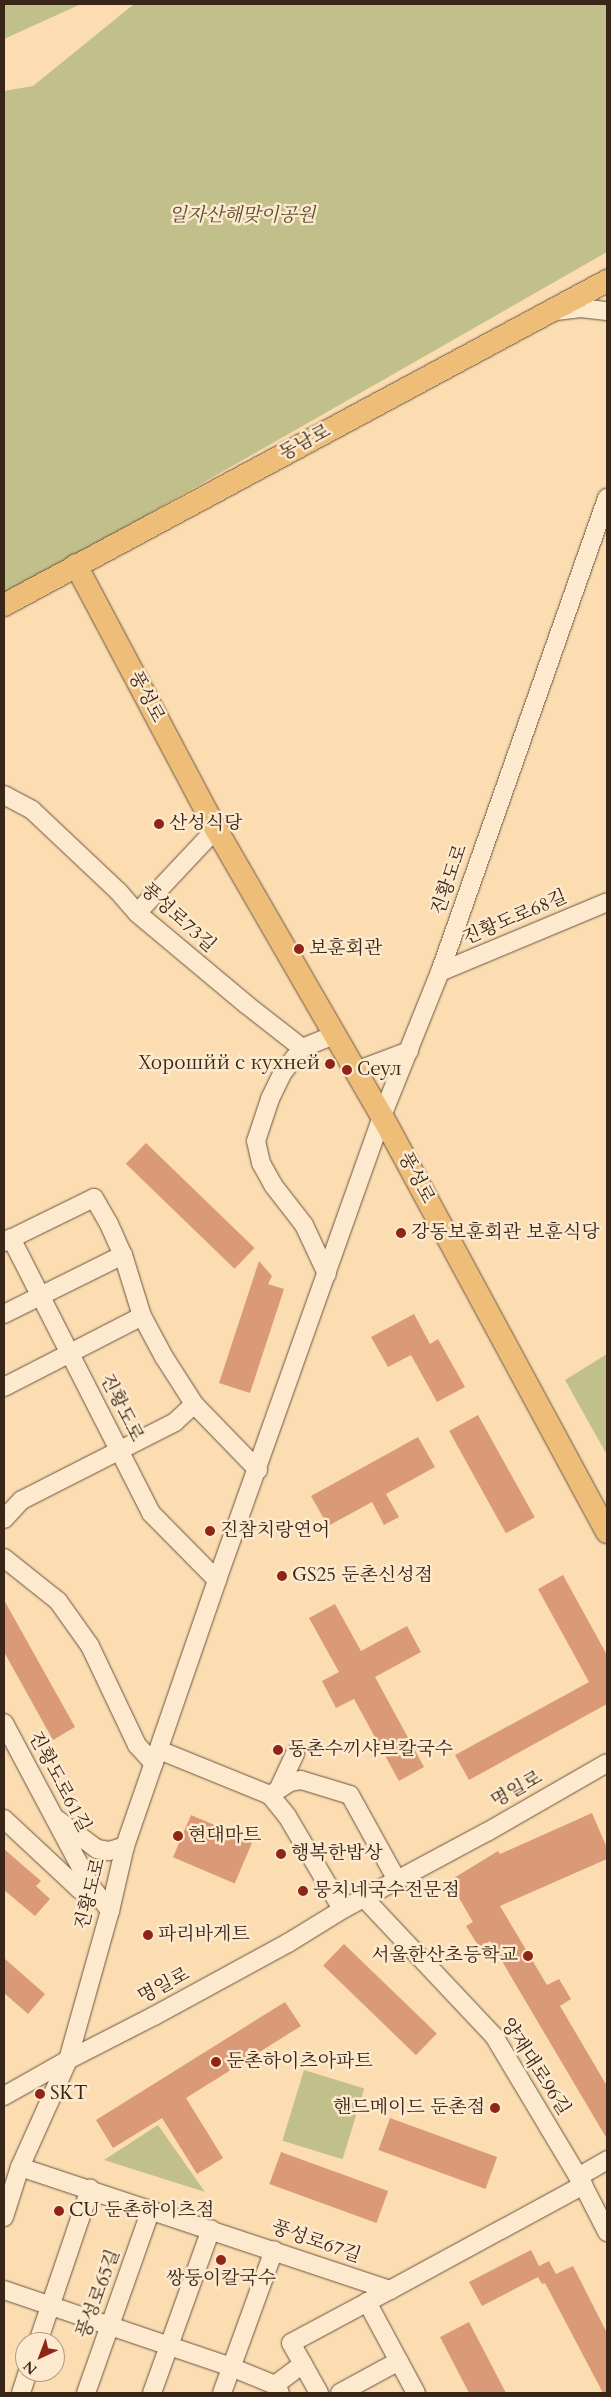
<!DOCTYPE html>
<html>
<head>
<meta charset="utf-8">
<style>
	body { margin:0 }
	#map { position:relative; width:611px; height:2397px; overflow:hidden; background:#fcddb2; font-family:Cardo,"Noto Serif KR",serif }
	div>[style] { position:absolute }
	.green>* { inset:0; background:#c2c08a; transform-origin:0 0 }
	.building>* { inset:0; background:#da9a78; transform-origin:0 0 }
	.roads { filter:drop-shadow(0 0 1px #6a543f) drop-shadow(0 0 1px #6a543f) }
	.minor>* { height:18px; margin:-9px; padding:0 9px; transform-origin:9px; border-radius:9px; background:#fde9cd }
	.major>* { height:22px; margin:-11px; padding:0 11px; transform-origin:11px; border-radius:11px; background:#eebe79 }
	.dots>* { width:14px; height:14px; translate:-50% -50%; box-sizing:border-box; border:2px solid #fde9cd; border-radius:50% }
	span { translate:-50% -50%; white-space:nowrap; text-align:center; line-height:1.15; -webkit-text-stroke:5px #fde9cd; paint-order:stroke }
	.park-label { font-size:19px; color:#5b4c35; font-style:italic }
	.street-label { font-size:19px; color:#392619 }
	.poi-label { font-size:19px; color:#392619 }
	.left { translate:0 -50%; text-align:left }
	.right { translate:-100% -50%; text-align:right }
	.frame { position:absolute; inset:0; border:5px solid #392619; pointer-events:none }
	.north { position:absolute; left:15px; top:2332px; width:50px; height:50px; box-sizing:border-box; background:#fde9cd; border:1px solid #af9b85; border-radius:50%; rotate:223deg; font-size:14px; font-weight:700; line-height:20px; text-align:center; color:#392619 }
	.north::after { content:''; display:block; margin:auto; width:18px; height:22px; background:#8f2418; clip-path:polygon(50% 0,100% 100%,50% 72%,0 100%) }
</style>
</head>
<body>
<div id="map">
	<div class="green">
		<div style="clip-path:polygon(4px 4px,81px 4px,4px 39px)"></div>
		<div style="clip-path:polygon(134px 4px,607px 4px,607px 252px,75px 556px,4px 593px,4px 91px,33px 86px)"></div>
		<div style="clip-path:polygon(607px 1354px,607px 1455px,565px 1380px)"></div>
		<div style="left:304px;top:2070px;width:63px;height:74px;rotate:17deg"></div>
		<div style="clip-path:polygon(158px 2125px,205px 2192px,104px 2160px)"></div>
	</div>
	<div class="building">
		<div style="left:146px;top:1143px;width:151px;height:29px;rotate:44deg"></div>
		<div style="clip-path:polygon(259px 1261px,272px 1276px,268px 1284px,284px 1289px,250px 1393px,219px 1383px)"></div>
		<div style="clip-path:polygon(414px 1314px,430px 1344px,438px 1339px,465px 1387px,437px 1402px,411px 1355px,388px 1367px,371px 1337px)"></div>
		<div style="left:478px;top:1415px;width:117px;height:33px;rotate:61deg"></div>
		<div style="clip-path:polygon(418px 1437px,435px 1467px,386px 1494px,399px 1517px,384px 1525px,372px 1502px,328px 1526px,311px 1496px)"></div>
		<div style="clip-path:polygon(563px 1575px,607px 1655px,607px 1704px,469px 1780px,455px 1755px,589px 1682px,538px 1589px)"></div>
		<div style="clip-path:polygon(4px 1600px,75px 1727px,53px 1740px,4px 1652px)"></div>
		<div style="clip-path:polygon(335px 1604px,361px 1651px,407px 1626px,421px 1652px,375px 1677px,424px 1767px,399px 1781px,354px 1699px,336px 1708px,322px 1681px,339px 1672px,309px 1618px)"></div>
		<div style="clip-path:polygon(592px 1813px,607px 1848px,607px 1859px,500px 1906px,547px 1985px,559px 1979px,571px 1999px,560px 2006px,607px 2086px,607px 2139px,490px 1941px,479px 1947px,466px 1926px,473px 1922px,449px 1881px,498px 1851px,500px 1854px)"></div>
		<div style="left:191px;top:1815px;width:67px;height:46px;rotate:23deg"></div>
		<div style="clip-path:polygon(4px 1849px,41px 1881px,36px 1886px,50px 1899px,35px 1916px,4px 1890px)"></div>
		<div style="left:344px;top:1944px;width:129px;height:30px;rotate:44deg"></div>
		<div style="clip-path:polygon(4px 1958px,45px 1994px,28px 2014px,4px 1993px)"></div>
		<div style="clip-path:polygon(285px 2002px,301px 2026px,186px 2098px,223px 2158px,197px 2174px,162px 2118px,113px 2148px,96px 2120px)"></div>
		<div style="left:390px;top:2118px;width:114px;height:34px;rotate:20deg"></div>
		<div style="left:281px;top:2152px;width:114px;height:34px;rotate:20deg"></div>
		<div style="clip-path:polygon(531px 2250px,539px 2266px,549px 2261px,556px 2274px,573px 2266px,607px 2333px,607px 2393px,603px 2393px,545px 2283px,542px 2284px,538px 2277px,482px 2306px,469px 2282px)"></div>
		<div style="clip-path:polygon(469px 2322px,506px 2393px,469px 2393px,440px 2337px)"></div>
	</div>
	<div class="roads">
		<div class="minor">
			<div style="left:556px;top:311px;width:25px;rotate:-7deg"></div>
			<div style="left:581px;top:308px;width:26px;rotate:7deg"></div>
			<div style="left:4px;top:795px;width:32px;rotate:28deg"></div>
			<div style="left:32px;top:810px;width:118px;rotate:43.3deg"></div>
			<div style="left:118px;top:891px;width:29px;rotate:49deg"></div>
			<div style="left:137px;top:913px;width:143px;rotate:39.9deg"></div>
			<div style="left:247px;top:1005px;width:70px;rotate:38deg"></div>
			<div style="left:302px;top:1048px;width:35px;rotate:-22deg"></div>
			<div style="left:137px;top:913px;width:115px;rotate:-46.8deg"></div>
			<div style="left:440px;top:972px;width:181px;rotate:-22.7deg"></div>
			<div style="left:302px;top:1048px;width:31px;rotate:128deg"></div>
			<div style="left:283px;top:1072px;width:30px;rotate:116deg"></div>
			<div style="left:270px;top:1099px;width:44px;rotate:108.4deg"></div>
			<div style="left:256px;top:1141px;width:23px;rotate:77deg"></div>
			<div style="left:261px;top:1163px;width:25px;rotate:61deg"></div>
			<div style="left:273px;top:1185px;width:51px;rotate:52.2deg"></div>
			<div style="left:304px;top:1225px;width:54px;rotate:64.9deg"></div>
			<div style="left:356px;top:1071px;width:57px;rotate:-20.7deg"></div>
			<div style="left:11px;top:1238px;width:309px;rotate:63deg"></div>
			<div style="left:151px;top:1513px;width:94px;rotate:45.4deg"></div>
			<div style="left:4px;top:1242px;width:100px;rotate:-26.1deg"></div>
			<div style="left:94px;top:1198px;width:30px;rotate:60deg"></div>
			<div style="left:109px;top:1224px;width:34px;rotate:66deg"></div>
			<div style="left:123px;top:1255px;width:64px;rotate:72.7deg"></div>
			<div style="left:142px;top:1316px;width:47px;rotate:61.8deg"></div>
			<div style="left:164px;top:1357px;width:56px;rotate:57.4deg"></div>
			<div style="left:194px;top:1404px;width:92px;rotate:45.9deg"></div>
			<div style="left:4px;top:1314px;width:133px;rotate:-26.4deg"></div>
			<div style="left:4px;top:1387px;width:155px;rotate:-27.2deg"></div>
			<div style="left:4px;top:1519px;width:26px;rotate:-47deg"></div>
			<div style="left:22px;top:1500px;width:172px;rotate:-27deg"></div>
			<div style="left:175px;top:1422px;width:26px;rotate:-43deg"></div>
			<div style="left:4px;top:1558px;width:69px;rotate:38.5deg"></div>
			<div style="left:58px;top:1601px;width:55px;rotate:54.6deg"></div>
			<div style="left:90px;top:1646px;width:110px;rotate:64.6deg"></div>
			<div style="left:137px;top:1745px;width:25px;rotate:48deg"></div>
			<div style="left:4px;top:1723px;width:183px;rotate:62deg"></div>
			<div style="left:90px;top:1885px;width:33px;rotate:52deg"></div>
			<div style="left:159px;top:1750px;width:120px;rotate:22.1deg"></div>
			<div style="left:270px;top:1795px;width:27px;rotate:51deg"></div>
			<div style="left:287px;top:1816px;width:108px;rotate:59.4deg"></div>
			<div style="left:279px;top:1788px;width:38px;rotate:-65deg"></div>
			<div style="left:270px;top:1795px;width:24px;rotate:-33deg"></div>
			<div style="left:290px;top:1782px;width:11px;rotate:-10deg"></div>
			<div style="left:301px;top:1780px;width:51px;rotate:17deg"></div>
			<div style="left:350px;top:1795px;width:97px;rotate:61.1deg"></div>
			<div style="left:4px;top:1819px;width:103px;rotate:43deg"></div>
			<div style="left:79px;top:1889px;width:12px;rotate:-20deg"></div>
			<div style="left:58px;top:1820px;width:49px;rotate:36.6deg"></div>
			<div style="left:97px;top:1849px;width:12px;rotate:9deg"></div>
			<div style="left:109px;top:1851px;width:17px;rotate:-17deg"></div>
			<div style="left:363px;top:1897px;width:191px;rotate:46.7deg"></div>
			<div style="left:494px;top:2036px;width:174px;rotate:59.1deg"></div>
			<div style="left:583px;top:2185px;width:53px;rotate:62.9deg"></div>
			<div style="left:4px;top:2096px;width:73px;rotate:-29.4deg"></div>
			<div style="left:68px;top:2060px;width:97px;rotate:-27.1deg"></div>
			<div style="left:154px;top:2016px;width:153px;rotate:-28.6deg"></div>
			<div style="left:288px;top:1943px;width:67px;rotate:-31.6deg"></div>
			<div style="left:345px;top:1908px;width:161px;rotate:-28.2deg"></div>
			<div style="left:487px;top:1832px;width:138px;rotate:-29.9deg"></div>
			<div style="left:20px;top:2167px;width:390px;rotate:18.4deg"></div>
			<div style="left:390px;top:2290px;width:220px;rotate:-28.5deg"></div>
			<div style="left:578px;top:2177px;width:34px;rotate:-30deg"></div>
			<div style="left:4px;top:2217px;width:52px;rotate:-72.3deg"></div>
			<div style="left:20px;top:2167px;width:117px;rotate:-65.8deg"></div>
			<div style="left:68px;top:2060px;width:155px;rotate:-74.3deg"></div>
			<div style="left:110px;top:1911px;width:67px;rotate:-77deg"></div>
			<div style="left:125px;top:1846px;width:281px;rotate:-70.9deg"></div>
			<div style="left:217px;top:1580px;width:492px;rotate:-70.4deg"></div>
			<div style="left:382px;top:1116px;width:155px;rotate:-68.1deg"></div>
			<div style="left:440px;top:972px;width:503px;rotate:-70.59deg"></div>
			<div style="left:4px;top:2290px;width:240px;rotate:18.7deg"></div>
			<div style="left:231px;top:2367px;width:48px;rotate:22.2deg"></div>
			<div style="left:275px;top:2385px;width:9px;rotate:58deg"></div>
			<div style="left:367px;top:2302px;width:103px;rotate:61.7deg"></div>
			<div style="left:38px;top:2342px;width:162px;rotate:-71.2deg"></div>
			<div style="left:275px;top:2385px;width:35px;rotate:-37deg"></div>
			<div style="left:21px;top:2393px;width:22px;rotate:-72deg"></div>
			<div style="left:86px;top:2393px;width:195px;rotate:-70.5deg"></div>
			<div style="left:152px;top:2393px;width:174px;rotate:-70.2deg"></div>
			<div style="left:222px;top:2393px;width:152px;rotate:-70deg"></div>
			<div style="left:319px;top:2393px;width:57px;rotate:-119.2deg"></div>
			<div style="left:291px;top:2343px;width:112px;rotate:-28.2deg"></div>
			<div style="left:340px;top:2393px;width:67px;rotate:-28.5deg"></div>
		</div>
		<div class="major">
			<div style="left:76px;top:565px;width:299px;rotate:62.1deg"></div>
			<div style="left:216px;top:829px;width:332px;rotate:60deg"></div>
			<div style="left:382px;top:1116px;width:473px;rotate:61.6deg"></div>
			<div style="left:4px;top:605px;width:685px;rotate:-28.25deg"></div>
		</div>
	</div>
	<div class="dots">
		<div style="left:159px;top:824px;background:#8f2418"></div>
		<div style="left:299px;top:949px;background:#8f2418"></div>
		<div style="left:330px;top:1064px;background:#8f2418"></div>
		<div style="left:347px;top:1070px;background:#8f2418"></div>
		<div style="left:401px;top:1233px;background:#8f2418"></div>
		<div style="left:210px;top:1531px;background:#8f2418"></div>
		<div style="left:282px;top:1576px;background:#8f2418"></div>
		<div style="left:278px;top:1750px;background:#8f2418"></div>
		<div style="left:178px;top:1836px;background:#8f2418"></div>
		<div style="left:281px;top:1854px;background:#8f2418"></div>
		<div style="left:303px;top:1891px;background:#8f2418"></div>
		<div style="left:148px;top:1935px;background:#8f2418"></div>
		<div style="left:528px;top:1956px;background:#8f2418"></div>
		<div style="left:216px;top:2062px;background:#8f2418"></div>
		<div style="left:40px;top:2094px;background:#8f2418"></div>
		<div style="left:495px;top:2108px;background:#8f2418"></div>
		<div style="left:59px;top:2211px;background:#8f2418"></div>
		<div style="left:221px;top:2260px;background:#8f2418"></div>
	</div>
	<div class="park-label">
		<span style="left:242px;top:216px">일자산해맞이공원</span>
	</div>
	<div class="street-label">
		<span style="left:305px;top:443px;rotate:-28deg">동남로</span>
		<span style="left:146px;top:697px;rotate:62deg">풍성로</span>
		<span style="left:450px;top:880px;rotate:-71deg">진황도로</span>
		<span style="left:178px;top:918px;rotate:42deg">풍성로73길</span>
		<span style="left:515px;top:918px;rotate:-23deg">진황도로68길</span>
		<span style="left:416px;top:1178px;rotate:62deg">풍성로</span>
		<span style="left:121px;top:1408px;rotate:63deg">진황도로</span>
		<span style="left:59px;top:1782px;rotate:62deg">진황도로61길</span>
		<span style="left:517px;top:1790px;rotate:-30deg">명일로</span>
		<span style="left:91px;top:1894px;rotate:-76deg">진황도로</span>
		<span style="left:164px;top:1986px;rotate:-28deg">명일로</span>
		<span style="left:535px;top:2067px;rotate:57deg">양재대로96길</span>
		<span style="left:316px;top:2242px;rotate:19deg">풍성로67길</span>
		<span style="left:99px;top:2294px;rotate:-70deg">풍성로65길</span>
	</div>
	<div class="poi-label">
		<span class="left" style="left:169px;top:824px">산성식당</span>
		<span class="left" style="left:309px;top:949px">보훈회관</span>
		<span class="right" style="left:320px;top:1064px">Хорошйй с кухней</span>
		<span class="left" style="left:357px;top:1070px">Сеул</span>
		<span class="left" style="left:411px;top:1233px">강동보훈회관 보훈식당</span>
		<span class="left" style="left:220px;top:1531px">진참치랑연어</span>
		<span class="left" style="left:292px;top:1576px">GS25 둔촌신성점</span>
		<span class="left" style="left:288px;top:1750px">동촌수끼샤브칼국수</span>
		<span class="left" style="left:188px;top:1836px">현대마트</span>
		<span class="left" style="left:291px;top:1854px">행복한밥상</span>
		<span class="left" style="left:313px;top:1891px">뭉치네국수전문점</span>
		<span class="left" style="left:158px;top:1935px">파리바게트</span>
		<span class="right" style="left:518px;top:1956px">서울한산초등학교</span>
		<span class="left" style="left:226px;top:2062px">둔촌하이츠아파트</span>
		<span class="left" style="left:50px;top:2094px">SKT</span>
		<span class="right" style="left:485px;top:2108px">핸드메이드 둔촌점</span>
		<span class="left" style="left:69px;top:2211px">CU 둔촌하이츠점</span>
		<span style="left:221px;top:2279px">쌍둥이칼국수</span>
	</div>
	<div class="frame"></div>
	<div class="north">N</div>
</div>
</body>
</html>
